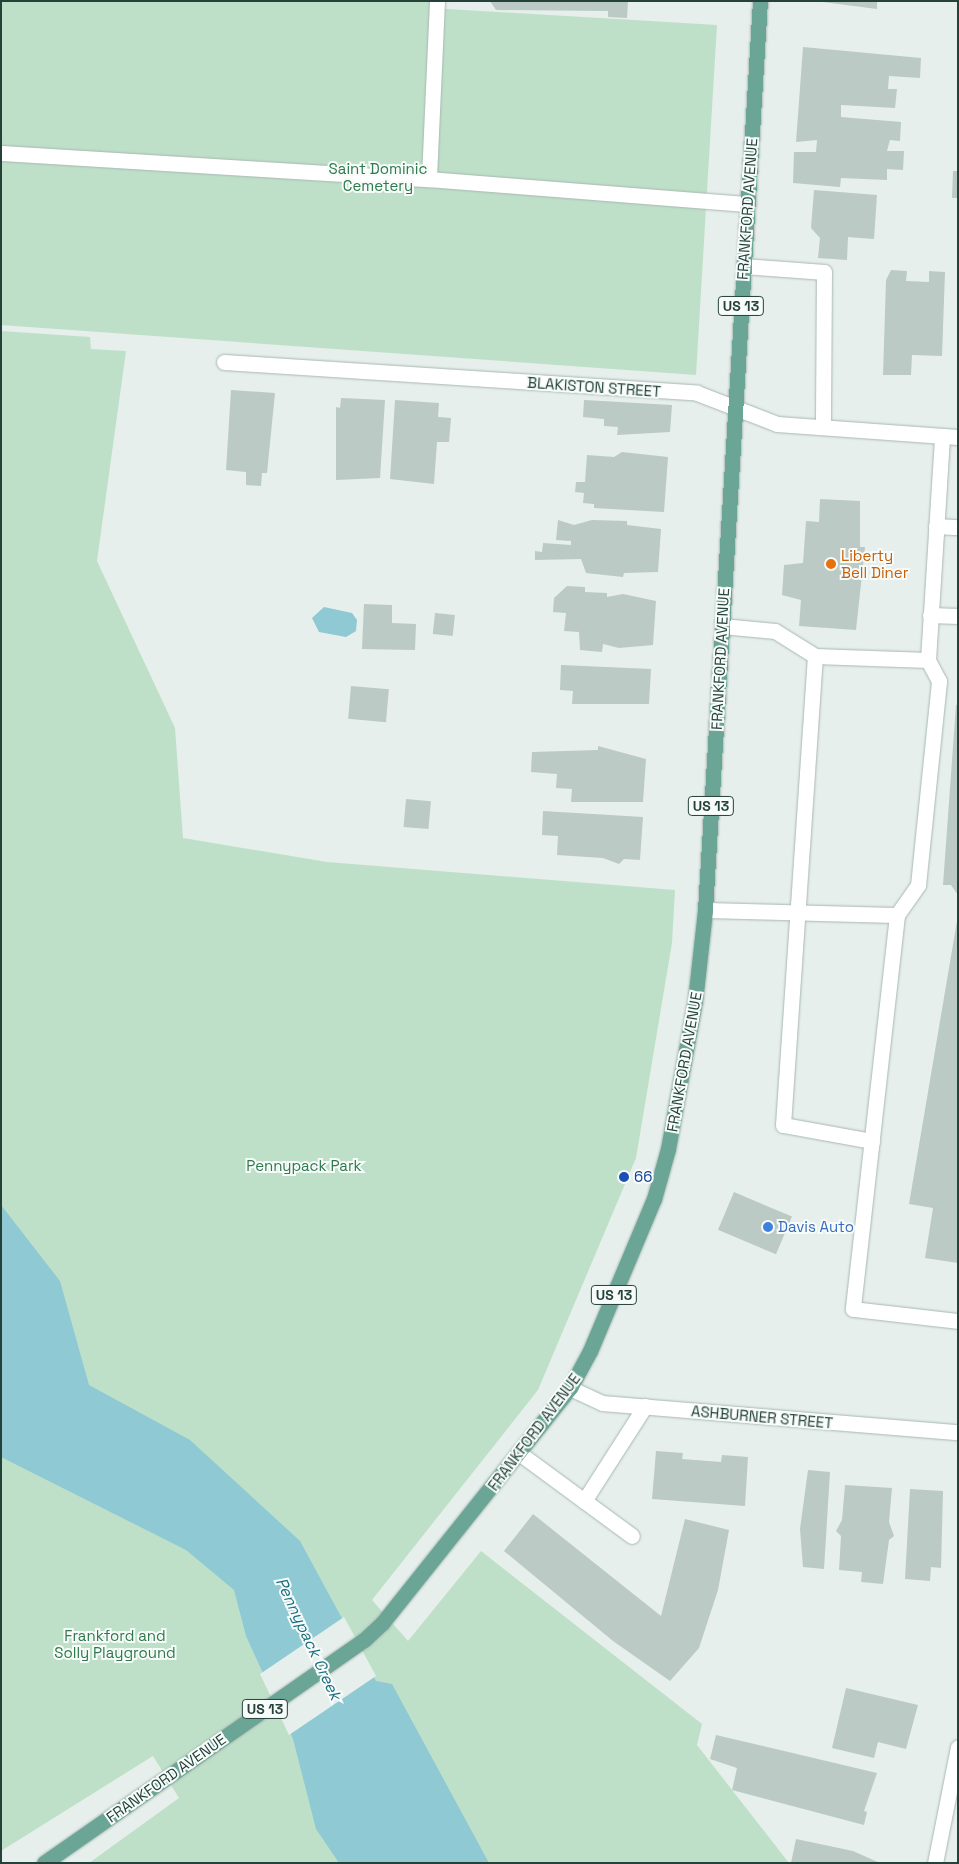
<!DOCTYPE html>
<html>
<head>
<meta charset="utf-8">
<style>
	body { margin:0 }
	#map { position:relative; width:959px; height:1864px; overflow:hidden; background:#e6efeb; font-family:"Space Grotesk",sans-serif }
	div>[style] { position:absolute }
	.green>* { inset:0; background:#bfe0c8 }
	.water>* { inset:0; background:#8ec9d4 }
	.pier>* { inset:0; background:#e6efeb }
	.building>* { inset:0; background:#bbcac4; transform-origin:0 0 }
	.roads { filter:drop-shadow(0 0 1px #a8b8b2) drop-shadow(0 0 1px #a8b8b2) }
	.minor>* { height:15px; margin:-7.5px; padding:0 7.5px; transform-origin:7.5px; border-radius:7.5px; background:#fff }
	.major>* { height:15px; margin:-7.5px; padding:0 7.5px; transform-origin:7.5px; border-radius:7.5px; background:#6aa596 }
	.dots>* { width:14px; height:14px; translate:-50% -50%; box-sizing:border-box; border:2px solid #f7fbf9; border-radius:50% }
	span { translate:-50% -50%; white-space:nowrap; text-align:center; line-height:1.15; -webkit-text-stroke:4px #f7fbf9; paint-order:stroke }
	.shield-label span { padding:1px 4px; background:#f7fbf9; border:1px solid; border-radius:4px; -webkit-text-stroke-width:0 }
	.shield-label { font-size:14px; color:#24423a; font-weight:700 }
	.park-label { font-size:15px; color:#2d7a4b }
	.street-label { font-size:15px; color:#24423a }
	.food-label { font-size:15px; color:#c56008 }
	.left { translate:0 -50%; text-align:left }
	.transit-label { font-size:15px; color:#164399 }
	.shop-label { font-size:15px; color:#366cbe }
	.water-label { font-size:16px; color:#1c6f80; font-style:italic }
	.frame { position:absolute; inset:0; border:2px solid #24423a; pointer-events:none }
</style>
</head>
<body>
<div id="map">
	<div class="green">
		<div style="clip-path:polygon(1px 1px,431px 1px,431px 8px,717px 25px,696px 375px,1px 325px)"></div>
		<div style="clip-path:polygon(1px 331px,90px 337px,91px 349px,126px 351px,97px 561px,175px 728px,183px 838px,327px 862px,675px 890px,672px 943px,636px 1158px,538px 1390px,372px 1600px,408px 1641px,481px 1551px,702px 1724px,697px 1745px,789px 1863px,89px 1863px,179px 1798px,153px 1756px,1px 1851px)"></div>
	</div>
	<div class="water">
		<div style="clip-path:polygon(324px 607px,352px 613px,357px 620px,356px 631px,346px 637px,319px 632px,312px 618px)"></div>
		<div style="clip-path:polygon(1px 1205px,60px 1281px,89px 1385px,190px 1440px,300px 1541px,376px 1681px,392px 1684px,489px 1863px,339px 1863px,316px 1829px,293px 1739px,246px 1636px,234px 1590px,186px 1550px,1px 1457px)"></div>
	</div>
	<div class="pier">
		<div style="clip-path:polygon(344px 1617px,376px 1676px,289px 1735px,260px 1674px)"></div>
	</div>
	<div class="building">
		<div style="clip-path:polygon(490px 1px,628px 1px,627px 18px,608px 17px,608px 11px,496px 10px)"></div>
		<div style="clip-path:polygon(815px 1px,877px 1px,877px 9px)"></div>
		<div style="clip-path:polygon(803px 47px,921px 58px,920px 78px,889px 76px,888px 89px,897px 89px,895px 108px,841px 105px,841px 117px,901px 122px,900px 141px,890px 140px,887px 151px,904px 151px,903px 170px,887px 169px,887px 180px,841px 178px,840px 187px,793px 183px,794px 152px,816px 152px,817px 140px,796px 142px)"></div>
		<div style="clip-path:polygon(953px 171px,958px 171px,958px 198px,952px 198px)"></div>
		<div style="clip-path:polygon(814px 190px,877px 195px,874px 239px,848px 237px,847px 260px,818px 258px,820px 238px,811px 228px)"></div>
		<div style="clip-path:polygon(891px 270px,907px 271px,906px 281px,929px 282px,929px 271px,945px 272px,942px 356px,912px 355px,911px 375px,883px 375px,886px 280px)"></div>
		<div style="clip-path:polygon(231px 390px,275px 393px,267px 473px,262px 473px,261px 486px,246px 485px,246px 472px,226px 470px)"></div>
		<div style="clip-path:polygon(341px 398px,385px 400px,380px 478px,336px 480px,336px 407px,340px 408px)"></div>
		<div style="clip-path:polygon(395px 400px,439px 403px,438px 417px,451px 418px,449px 442px,437px 442px,434px 484px,390px 479px)"></div>
		<div style="clip-path:polygon(584px 400px,672px 405px,670px 432px,617px 435px,618px 427px,604px 426px,604px 419px,583px 417px)"></div>
		<div style="clip-path:polygon(622px 452px,668px 457px,664px 512px,594px 508px,594px 504px,583px 503px,584px 493px,575px 492px,576px 482px,585px 482px,587px 455px,614px 457px)"></div>
		<div style="clip-path:polygon(820px 499px,860px 501px,860px 547px,865px 547px,856px 630px,799px 626px,801px 600px,782px 595px,784px 565px,803px 563px,806px 521px,819px 522px)"></div>
		<div style="clip-path:polygon(558px 520px,574px 525px,592px 520px,627px 521px,627px 525px,661px 529px,658px 572px,624px 573px,623px 577px,586px 573px,581px 559px,535px 560px,535px 551px,542px 552px,543px 543px,571px 545px,571px 541px,556px 540px)"></div>
		<div style="clip-path:polygon(567px 586px,585px 587px,585px 592px,607px 593px,607px 597px,623px 594px,656px 601px,653px 645px,619px 648px,603px 644px,602px 652px,580px 650px,579px 632px,564px 631px,566px 613px,553px 612px,554px 598px)"></div>
		<div style="clip-path:polygon(364px 604px,392px 605px,392px 623px,416px 624px,415px 650px,362px 649px)"></div>
		<div style="left:435px;top:613px;width:20px;height:21px;rotate:6deg"></div>
		<div style="clip-path:polygon(561px 665px,651px 669px,649px 704px,572px 704px,573px 691px,560px 690px)"></div>
		<div style="left:351px;top:686px;width:38px;height:33px;rotate:5deg"></div>
		<div style="clip-path:polygon(956px 705px,958px 705px,958px 895px,951px 885px,943px 885px)"></div>
		<div style="clip-path:polygon(598px 746px,646px 759px,643px 802px,571px 802px,572px 789px,556px 788px,557px 774px,531px 772px,532px 752px,598px 750px)"></div>
		<div style="left:406px;top:799px;width:25px;height:28px;rotate:5deg"></div>
		<div style="clip-path:polygon(543px 811px,643px 817px,640px 860px,624px 859px,619px 864px,603px 858px,557px 855px,558px 836px,542px 835px)"></div>
		<div style="clip-path:polygon(958px 915px,958px 1263px,925px 1258px,933px 1208px,909px 1204px)"></div>
		<div style="left:734px;top:1192px;width:63px;height:41px;rotate:23deg"></div>
		<div style="clip-path:polygon(656px 1451px,683px 1453px,682px 1459px,721px 1462px,722px 1455px,748px 1457px,745px 1506px,652px 1499px)"></div>
		<div style="clip-path:polygon(808px 1470px,830px 1472px,824px 1569px,803px 1567px,800px 1529px)"></div>
		<div style="clip-path:polygon(845px 1485px,892px 1488px,889px 1522px,894px 1536px,889px 1540px,883px 1584px,861px 1582px,862px 1572px,839px 1570px,841px 1536px,836px 1531px,842px 1520px)"></div>
		<div style="clip-path:polygon(910px 1489px,943px 1491px,941px 1568px,931px 1567px,930px 1581px,905px 1579px)"></div>
		<div style="clip-path:polygon(533px 1514px,661px 1616px,685px 1519px,729px 1530px,718px 1590px,699px 1648px,670px 1681px,613px 1641px,504px 1551px)"></div>
		<div style="clip-path:polygon(846px 1688px,918px 1705px,906px 1749px,878px 1742px,874px 1758px,832px 1748px)"></div>
		<div style="clip-path:polygon(716px 1735px,877px 1773px,864px 1811px,867px 1812px,864px 1825px,732px 1790px,737px 1768px,710px 1759px)"></div>
		<div style="clip-path:polygon(796px 1839px,853px 1851px,880px 1863px,791px 1863px)"></div>
	</div>
	<div class="roads">
		<div class="minor">
			<div style="left:437px;top:1px;width:178px;rotate:92.6deg"></div>
			<div style="left:429px;top:179px;width:320px;rotate:4.5deg"></div>
			<div style="left:1px;top:153px;width:429px;rotate:3.5deg"></div>
			<div style="left:744px;top:266px;width:80px;rotate:4.3deg"></div>
			<div style="left:824px;top:272px;width:155px;rotate:90.4deg"></div>
			<div style="left:224px;top:362px;width:474px;rotate:3.7deg"></div>
			<div style="left:697px;top:393px;width:86px;rotate:21.2deg"></div>
			<div style="left:777px;top:424px;width:181px;rotate:4.1deg"></div>
			<div style="left:936px;top:526px;width:22px;rotate:3deg"></div>
			<div style="left:930px;top:615px;width:28px;rotate:2deg"></div>
			<div style="left:722px;top:626px;width:53px;rotate:5.4deg"></div>
			<div style="left:775px;top:631px;width:47px;rotate:32deg"></div>
			<div style="left:705px;top:910px;width:192px;rotate:1.5deg"></div>
			<div style="left:897px;top:915px;width:396px;rotate:96.4deg"></div>
			<div style="left:853px;top:1309px;width:106px;rotate:6.5deg"></div>
			<div style="left:897px;top:915px;width:37px;rotate:-55deg"></div>
			<div style="left:918px;top:885px;width:205px;rotate:-84.1deg"></div>
			<div style="left:939px;top:681px;width:24px;rotate:-118deg"></div>
			<div style="left:872px;top:1141px;width:90px;rotate:-169.8deg"></div>
			<div style="left:783px;top:1125px;width:470px;rotate:-86.1deg"></div>
			<div style="left:815px;top:656px;width:113px;rotate:2deg"></div>
			<div style="left:928px;top:660px;width:224px;rotate:-86.4deg"></div>
			<div style="left:570px;top:1388px;width:35px;rotate:25deg"></div>
			<div style="left:602px;top:1403px;width:357px;rotate:4.7deg"></div>
			<div style="left:519px;top:1453px;width:140px;rotate:36.3deg"></div>
			<div style="left:584px;top:1501px;width:113px;rotate:-57.3deg"></div>
			<div style="left:935px;top:1863px;width:118px;rotate:-78.8deg"></div>
		</div>
		<div class="major">
			<div style="left:44px;top:1863px;width:390px;rotate:-34.9deg"></div>
			<div style="left:364px;top:1640px;width:26px;rotate:-43deg"></div>
			<div style="left:383px;top:1622px;width:300px;rotate:-51.4deg"></div>
			<div style="left:570px;top:1388px;width:42px;rotate:-61.6deg"></div>
			<div style="left:590px;top:1351px;width:165px;rotate:-67.2deg"></div>
			<div style="left:654px;top:1199px;width:52px;rotate:-74.4deg"></div>
			<div style="left:668px;top:1149px;width:150px;rotate:-79.7deg"></div>
			<div style="left:695px;top:1001px;width:92px;rotate:-83.7deg"></div>
			<div style="left:705px;top:910px;width:911px;rotate:-86.54deg"></div>
		</div>
	</div>
	<div class="dots">
		<div style="left:831px;top:564px;background:#e8710a"></div>
		<div style="left:624px;top:1177px;background:#1a4fb4"></div>
		<div style="left:768px;top:1227px;background:#3f7fe0"></div>
	</div>
	<div class="shield-label">
		<span style="left:741px;top:306px">US 13</span>
		<span style="left:711px;top:806px">US 13</span>
		<span style="left:614px;top:1295px">US 13</span>
		<span style="left:265px;top:1709px">US 13</span>
	</div>
	<div class="park-label">
		<span style="left:378px;top:177px">Saint Dominic<br>Cemetery</span>
		<span style="left:304px;top:1166px">Pennypack Park</span>
		<span style="left:115px;top:1644px">Frankford and<br>Solly Playground</span>
	</div>
	<div class="street-label">
		<span style="left:747px;top:209px;rotate:-86deg">FRANKFORD AVENUE</span>
		<span style="left:594px;top:387px;rotate:4deg">BLAKISTON STREET</span>
		<span style="left:720px;top:659px;rotate:-87deg">FRANKFORD AVENUE</span>
		<span style="left:684px;top:1062px;rotate:-80deg">FRANKFORD AVENUE</span>
		<span style="left:762px;top:1417px;rotate:5deg">ASHBURNER STREET</span>
		<span style="left:534px;top:1432px;rotate:-53deg">FRANKFORD AVENUE</span>
		<span style="left:166px;top:1778px;rotate:-35deg">FRANKFORD AVENUE</span>
	</div>
	<div class="food-label">
		<span class="left" style="left:841px;top:564px">Liberty<br>Bell Diner</span>
	</div>
	<div class="transit-label">
		<span class="left" style="left:634px;top:1177px">66</span>
	</div>
	<div class="shop-label">
		<span class="left" style="left:778px;top:1227px">Davis Auto</span>
	</div>
	<div class="water-label">
		<span style="left:308px;top:1639px;rotate:65deg">Pennypack Creek</span>
	</div>
	<div class="frame"></div>
</div>
</body>
</html>
